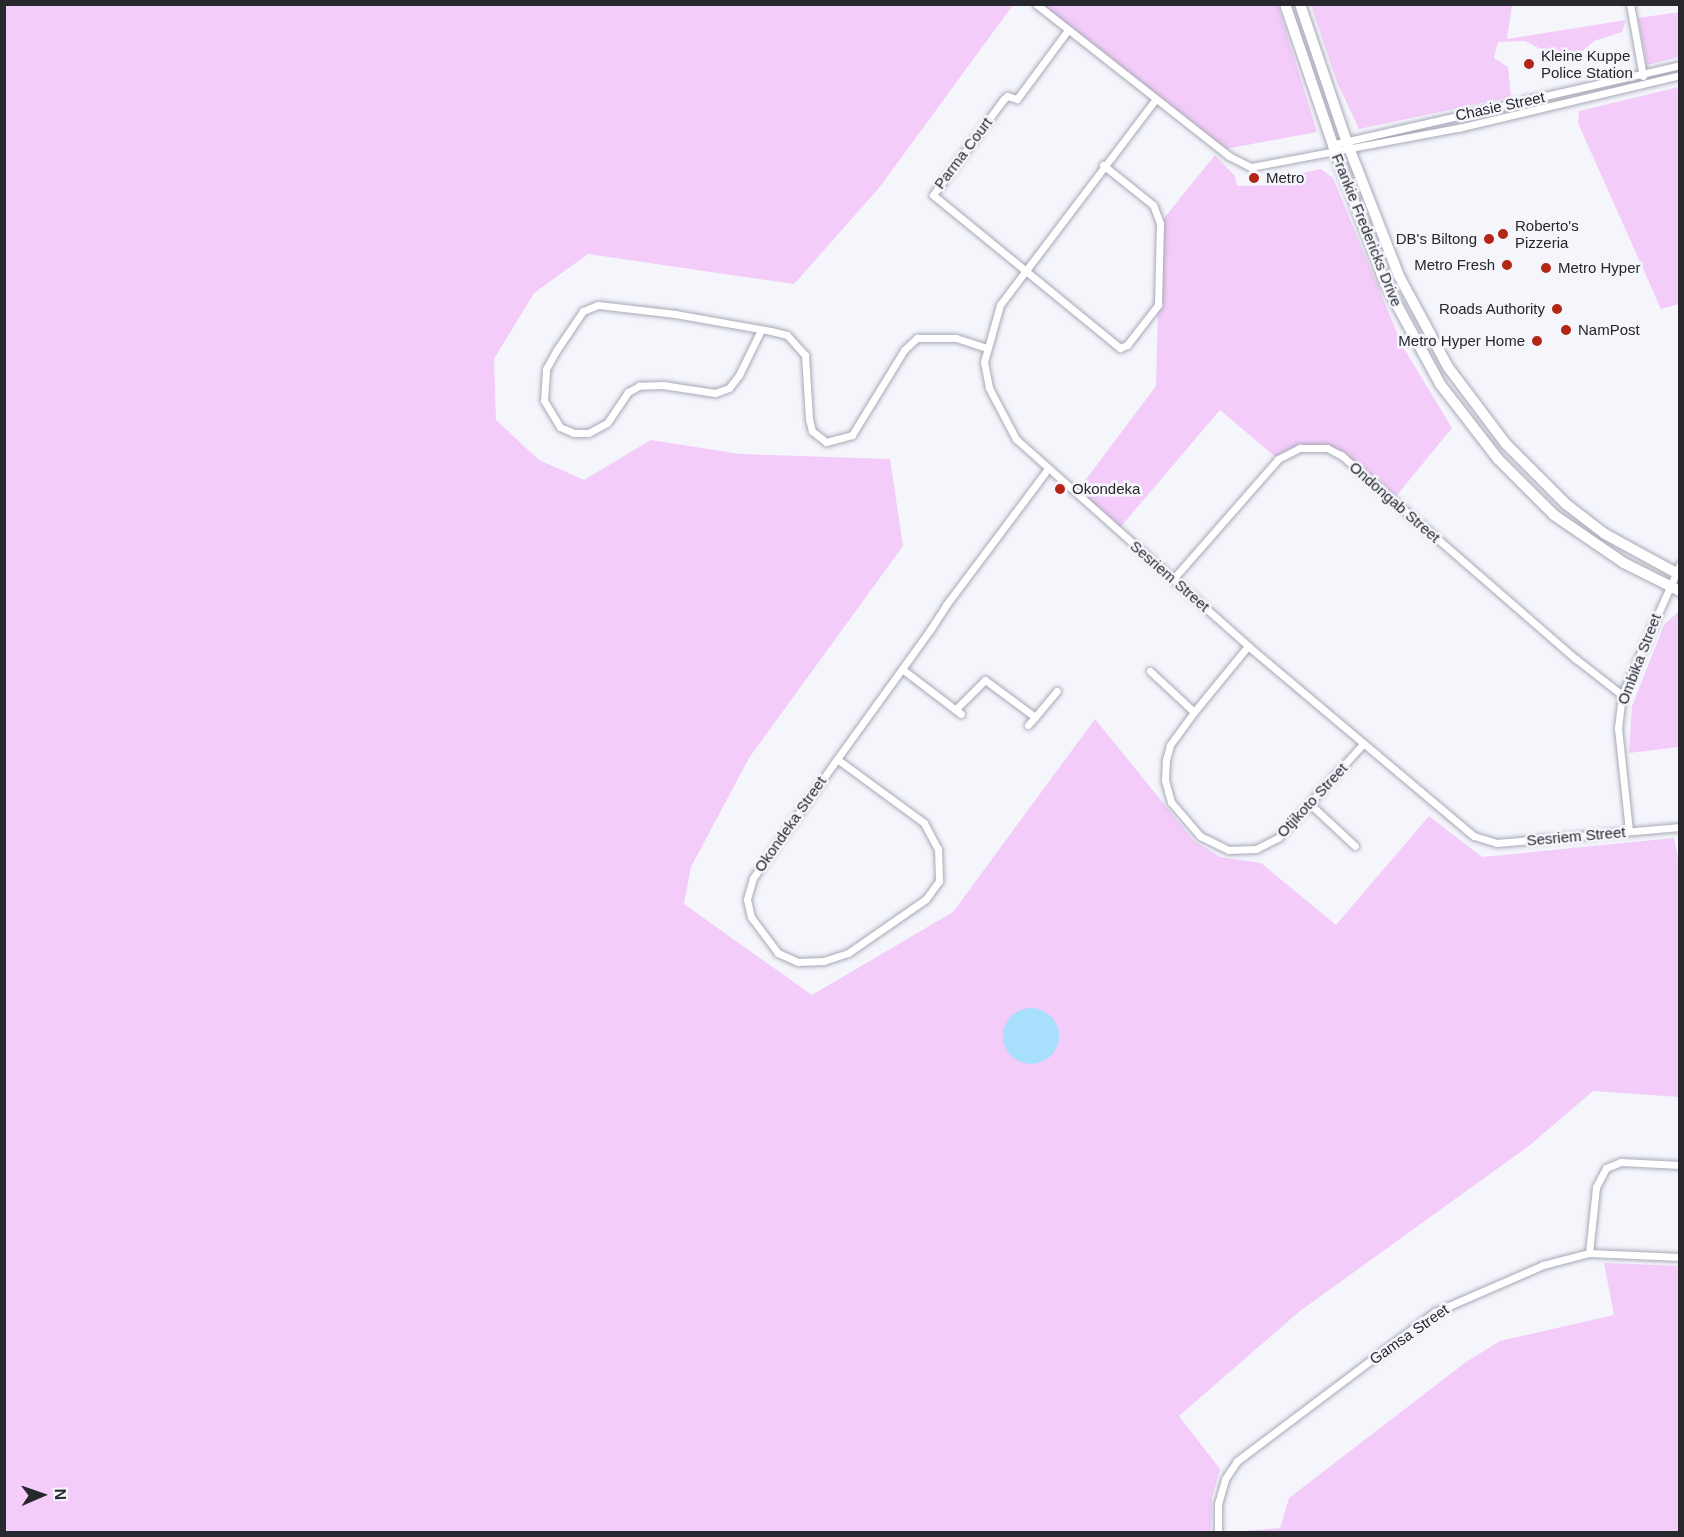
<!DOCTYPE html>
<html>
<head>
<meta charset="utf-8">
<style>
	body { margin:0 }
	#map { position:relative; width:1684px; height:1537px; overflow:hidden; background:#f5f6fc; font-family:Arial,sans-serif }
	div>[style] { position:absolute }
	.green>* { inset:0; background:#f3ccf9 }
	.water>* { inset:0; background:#a8dffc }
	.round { border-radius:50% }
	.roads { filter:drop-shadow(0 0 2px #a7a9b7) drop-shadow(0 0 2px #a7a9b7) }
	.street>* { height:7px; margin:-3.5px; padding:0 3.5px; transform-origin:3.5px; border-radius:3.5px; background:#fff }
	.secondary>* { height:10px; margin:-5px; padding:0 5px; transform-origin:5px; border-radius:5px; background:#fff }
	.dots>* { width:16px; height:16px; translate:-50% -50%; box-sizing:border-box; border:3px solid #f5f6fc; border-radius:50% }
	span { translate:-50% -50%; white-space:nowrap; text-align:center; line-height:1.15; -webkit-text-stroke:5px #f5f6fc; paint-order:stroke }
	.poi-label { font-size:15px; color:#26282d }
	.left { translate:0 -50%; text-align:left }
	.right { translate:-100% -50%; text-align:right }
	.street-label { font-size:15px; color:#26282d }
	.frame { position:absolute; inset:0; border:6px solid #26282d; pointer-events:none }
	.north { position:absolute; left:12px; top:1465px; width:60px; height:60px; -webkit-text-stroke:4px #f5f6fc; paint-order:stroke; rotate:88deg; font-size:16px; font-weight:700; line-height:24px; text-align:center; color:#26282d }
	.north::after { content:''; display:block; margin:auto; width:21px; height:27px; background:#26282d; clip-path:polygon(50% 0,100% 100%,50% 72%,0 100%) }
</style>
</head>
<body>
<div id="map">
	<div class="green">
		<div style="clip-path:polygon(5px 5px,1013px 5px,879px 188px,794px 284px,588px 254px,534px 293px,494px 359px,496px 420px,539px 460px,584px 480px,651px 440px,740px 454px,890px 459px,903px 546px,749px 758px,691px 867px,684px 904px,812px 995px,953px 912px,1095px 719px,1194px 841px,1220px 857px,1261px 863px,1336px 925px,1429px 816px,1482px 857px,1674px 838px,1680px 867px,1679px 1097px,1593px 1091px,1530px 1145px,1300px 1311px,1179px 1416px,1220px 1469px,1212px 1498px,1211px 1532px,5px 1532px)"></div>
		<div style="clip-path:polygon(1036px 5px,1278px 5px,1317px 132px,1220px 150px)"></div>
		<div style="clip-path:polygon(1311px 5px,1512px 5px,1507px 39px,1626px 20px,1622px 32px,1594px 41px,1571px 61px,1560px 59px,1525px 41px,1498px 42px,1494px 58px,1508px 67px,1511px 97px,1359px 129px,1337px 82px)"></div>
		<div style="clip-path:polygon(1679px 12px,1679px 57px,1647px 65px,1638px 18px)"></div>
		<div style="clip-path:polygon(1679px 87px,1679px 304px,1661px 309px,1578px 123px,1579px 111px)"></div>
		<div style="clip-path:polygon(1215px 155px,1235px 176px,1237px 186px,1276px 185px,1281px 177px,1321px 169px,1333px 178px,1403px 347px,1452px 428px,1393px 500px,1341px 455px,1315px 446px,1278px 459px,1220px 410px,1118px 530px,1075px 494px,1156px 386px,1160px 223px)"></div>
		<div style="clip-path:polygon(1679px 611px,1679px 747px,1629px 753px,1632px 706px,1664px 625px)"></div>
		<div style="clip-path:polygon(1604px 1263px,1679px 1266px,1679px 1532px,1232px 1532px,1280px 1528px,1289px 1498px,1466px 1362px,1500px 1341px,1614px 1315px)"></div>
	</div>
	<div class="water">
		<div class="round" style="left:1003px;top:1008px;width:56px;height:56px"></div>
	</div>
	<div class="roads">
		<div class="street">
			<div style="left:1036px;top:4px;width:246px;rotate:38.2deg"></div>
			<div style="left:1229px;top:156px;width:25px;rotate:27deg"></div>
			<div style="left:1251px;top:167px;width:211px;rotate:-10.7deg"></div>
			<div style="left:1458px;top:128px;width:228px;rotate:-13.4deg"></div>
			<div style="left:1630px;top:4px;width:73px;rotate:79.8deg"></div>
			<div style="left:1068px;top:30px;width:86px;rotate:126.5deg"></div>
			<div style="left:1017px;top:99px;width:10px;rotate:-163deg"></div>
			<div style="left:1007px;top:96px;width:6px;rotate:135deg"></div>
			<div style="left:1003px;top:100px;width:118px;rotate:126.4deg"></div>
			<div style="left:933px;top:195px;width:242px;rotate:39.3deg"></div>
			<div style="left:1120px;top:348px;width:8px;rotate:-23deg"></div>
			<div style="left:1127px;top:345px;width:51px;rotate:-52.2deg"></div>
			<div style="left:1158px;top:305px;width:82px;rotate:-88.6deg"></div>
			<div style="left:1160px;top:223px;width:19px;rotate:-111deg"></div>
			<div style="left:1153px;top:205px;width:64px;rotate:-141.3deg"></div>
			<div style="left:1155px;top:100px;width:257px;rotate:127.1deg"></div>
			<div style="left:1000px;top:305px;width:59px;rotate:105.7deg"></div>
			<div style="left:984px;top:362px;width:26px;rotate:79deg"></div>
			<div style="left:989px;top:388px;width:58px;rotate:62.1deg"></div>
			<div style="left:1016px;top:439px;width:311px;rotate:41.7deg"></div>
			<div style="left:1248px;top:646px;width:295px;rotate:40.1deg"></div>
			<div style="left:1474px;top:836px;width:24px;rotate:17deg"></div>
			<div style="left:1497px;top:843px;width:184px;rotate:-5deg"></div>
			<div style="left:1331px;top:145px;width:358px;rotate:-12.9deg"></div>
			<div style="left:761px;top:330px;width:50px;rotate:116.1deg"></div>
			<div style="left:739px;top:375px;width:16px;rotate:128deg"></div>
			<div style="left:729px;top:388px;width:15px;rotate:160deg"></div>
			<div style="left:715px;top:393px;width:53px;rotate:-171.3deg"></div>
			<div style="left:663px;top:385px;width:24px;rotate:178deg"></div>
			<div style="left:639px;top:386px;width:13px;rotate:151deg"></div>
			<div style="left:628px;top:392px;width:37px;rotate:124deg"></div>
			<div style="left:607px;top:423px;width:21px;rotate:152deg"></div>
			<div style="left:588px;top:433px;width:14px;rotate:180deg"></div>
			<div style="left:574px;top:433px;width:15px;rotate:-157deg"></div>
			<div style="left:560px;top:427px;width:31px;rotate:-121deg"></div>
			<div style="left:544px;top:400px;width:31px;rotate:-86deg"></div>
			<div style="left:546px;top:369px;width:21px;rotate:-61deg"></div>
			<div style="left:556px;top:351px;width:48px;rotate:-56deg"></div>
			<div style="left:583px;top:311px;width:16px;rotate:-22deg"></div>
			<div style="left:598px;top:305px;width:78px;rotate:6.7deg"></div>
			<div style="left:675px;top:314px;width:97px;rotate:10deg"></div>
			<div style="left:771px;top:331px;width:16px;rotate:14deg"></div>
			<div style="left:787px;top:335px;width:27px;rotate:48deg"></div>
			<div style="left:805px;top:355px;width:64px;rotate:86.4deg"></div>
			<div style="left:809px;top:419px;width:12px;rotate:76deg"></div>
			<div style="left:812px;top:431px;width:18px;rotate:38deg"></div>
			<div style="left:826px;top:442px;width:27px;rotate:-15deg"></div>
			<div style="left:852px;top:435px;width:100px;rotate:-58.5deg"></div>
			<div style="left:904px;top:350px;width:18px;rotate:-43deg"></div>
			<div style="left:917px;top:338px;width:39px"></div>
			<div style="left:956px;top:338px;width:32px;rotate:18deg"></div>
			<div style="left:1174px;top:578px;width:158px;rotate:-48.8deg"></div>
			<div style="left:1278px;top:459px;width:25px;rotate:-27deg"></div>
			<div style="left:1300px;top:448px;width:27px"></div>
			<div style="left:1327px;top:448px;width:16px;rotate:27deg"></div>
			<div style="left:1341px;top:455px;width:311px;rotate:41deg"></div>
			<div style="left:1576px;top:659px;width:58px;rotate:38deg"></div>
			<div style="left:1248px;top:646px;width:85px;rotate:129.3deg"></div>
			<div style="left:1194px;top:712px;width:41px;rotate:126deg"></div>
			<div style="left:1170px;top:745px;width:16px;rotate:105deg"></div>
			<div style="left:1166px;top:760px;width:20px;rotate:93deg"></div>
			<div style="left:1165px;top:780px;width:23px;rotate:75deg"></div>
			<div style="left:1171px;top:802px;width:45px;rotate:49.5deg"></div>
			<div style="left:1200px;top:836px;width:32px;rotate:26deg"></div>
			<div style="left:1229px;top:850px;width:27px;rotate:-2deg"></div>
			<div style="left:1256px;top:849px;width:25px;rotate:-27deg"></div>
			<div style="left:1278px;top:838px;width:125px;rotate:-47.9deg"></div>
			<div style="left:902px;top:669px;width:74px;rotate:37.3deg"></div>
			<div style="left:1150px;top:671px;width:60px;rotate:43deg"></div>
			<div style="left:956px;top:709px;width:41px;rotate:-45deg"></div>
			<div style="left:985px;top:680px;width:62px;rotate:36.5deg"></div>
			<div style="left:1035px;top:717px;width:34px;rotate:-50deg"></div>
			<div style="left:1028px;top:725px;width:11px;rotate:-49deg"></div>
			<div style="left:837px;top:759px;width:108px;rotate:36.3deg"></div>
			<div style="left:924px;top:823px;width:30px;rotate:62deg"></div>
			<div style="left:938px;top:849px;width:32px;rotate:88deg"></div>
			<div style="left:939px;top:881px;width:22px;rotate:126deg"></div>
			<div style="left:926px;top:899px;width:95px;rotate:145.3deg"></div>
			<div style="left:848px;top:953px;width:25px;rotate:162deg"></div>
			<div style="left:824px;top:961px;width:26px;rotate:178deg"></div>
			<div style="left:798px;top:962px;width:22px;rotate:-156deg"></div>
			<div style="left:778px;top:953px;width:45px;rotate:-126.9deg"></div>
			<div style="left:751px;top:917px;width:18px;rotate:-103deg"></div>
			<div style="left:747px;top:899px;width:22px;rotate:-74deg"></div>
			<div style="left:753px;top:878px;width:146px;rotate:-54.8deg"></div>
			<div style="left:837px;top:759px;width:159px;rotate:-54.2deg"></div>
			<div style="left:930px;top:630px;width:30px;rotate:-57deg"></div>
			<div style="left:946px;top:605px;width:169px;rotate:-53.2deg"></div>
			<div style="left:1311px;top:805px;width:60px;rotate:43deg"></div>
			<div style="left:1629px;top:831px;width:104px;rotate:-96.1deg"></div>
			<div style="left:1618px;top:728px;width:33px;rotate:-83deg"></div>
			<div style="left:1622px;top:695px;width:143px;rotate:-66.1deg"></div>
			<div style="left:1589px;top:1253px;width:66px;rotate:-83.9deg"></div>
			<div style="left:1596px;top:1187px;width:21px;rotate:-62deg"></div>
			<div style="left:1606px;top:1168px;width:16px;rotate:-22deg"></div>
			<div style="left:1621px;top:1162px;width:59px;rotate:2.9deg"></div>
			<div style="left:1218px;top:1532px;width:28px;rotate:-90deg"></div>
			<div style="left:1218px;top:1504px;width:26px;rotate:-74deg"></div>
			<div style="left:1225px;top:1479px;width:22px;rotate:-56deg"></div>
			<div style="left:1237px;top:1461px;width:248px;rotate:-37deg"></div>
			<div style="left:1435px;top:1312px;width:118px;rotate:-23.5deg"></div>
			<div style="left:1543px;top:1265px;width:48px;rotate:-14.6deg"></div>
			<div style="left:1589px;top:1253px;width:91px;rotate:2.5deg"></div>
		</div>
		<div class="secondary">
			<div style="left:1285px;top:4px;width:158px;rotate:71.2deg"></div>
			<div style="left:1336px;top:154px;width:138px;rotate:69.2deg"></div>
			<div style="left:1385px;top:283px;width:115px;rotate:61.4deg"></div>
			<div style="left:1440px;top:384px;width:95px;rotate:52.3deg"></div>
			<div style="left:1498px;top:459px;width:79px;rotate:45deg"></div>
			<div style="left:1554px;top:515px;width:85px;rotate:34.4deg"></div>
			<div style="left:1624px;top:563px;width:63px;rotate:26.6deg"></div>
			<div style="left:1300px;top:4px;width:144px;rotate:71.3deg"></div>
			<div style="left:1346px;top:140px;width:146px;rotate:68.7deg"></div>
			<div style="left:1399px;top:276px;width:103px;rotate:61.7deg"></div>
			<div style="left:1448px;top:367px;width:96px;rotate:53deg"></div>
			<div style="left:1506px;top:444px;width:85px;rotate:45deg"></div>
			<div style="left:1566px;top:504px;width:49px;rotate:37.6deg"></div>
			<div style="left:1605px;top:534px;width:85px;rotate:28.7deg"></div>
		</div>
	</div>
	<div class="dots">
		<div style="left:1529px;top:64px;background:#b32514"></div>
		<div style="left:1254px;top:178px;background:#b32514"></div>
		<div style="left:1503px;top:234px;background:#b32514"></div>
		<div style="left:1489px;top:239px;background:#b32514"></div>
		<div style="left:1507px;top:265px;background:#b32514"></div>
		<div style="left:1546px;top:268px;background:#b32514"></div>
		<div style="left:1557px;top:309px;background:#b32514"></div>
		<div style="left:1566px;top:330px;background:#b32514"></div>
		<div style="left:1537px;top:341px;background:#b32514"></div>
		<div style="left:1060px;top:489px;background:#b32514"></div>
	</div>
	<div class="poi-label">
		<span class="left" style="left:1541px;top:64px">Kleine Kuppe<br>Police Station</span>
		<span class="left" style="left:1266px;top:178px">Metro</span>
		<span class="left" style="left:1515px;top:234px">Roberto's<br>Pizzeria</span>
		<span class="right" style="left:1477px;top:239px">DB's Biltong</span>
		<span class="right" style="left:1495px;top:265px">Metro Fresh</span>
		<span class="left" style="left:1558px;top:268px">Metro Hyper</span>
		<span class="right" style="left:1545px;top:309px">Roads Authority</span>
		<span class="left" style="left:1578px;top:330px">NamPost</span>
		<span class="right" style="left:1525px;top:341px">Metro Hyper Home</span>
		<span class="left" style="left:1072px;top:489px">Okondeka</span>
	</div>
	<div class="street-label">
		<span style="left:1500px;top:106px;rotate:-12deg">Chasie Street</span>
		<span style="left:963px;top:153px;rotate:-53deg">Parma Court</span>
		<span style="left:1367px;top:230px;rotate:68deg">Frankie Fredericks Drive</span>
		<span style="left:1395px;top:502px;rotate:41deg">Ondongab Street</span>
		<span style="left:1170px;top:576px;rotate:41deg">Sesriem Street</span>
		<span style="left:1639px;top:659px;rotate:-69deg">Ombika Street</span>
		<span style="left:1312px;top:800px;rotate:-47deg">Otjikoto Street</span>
		<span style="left:790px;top:824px;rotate:-55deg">Okondeka Street</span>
		<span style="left:1576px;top:836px;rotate:-5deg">Sesriem Street</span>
		<span style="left:1409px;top:1334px;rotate:-35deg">Gamsa Street</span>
	</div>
	<div class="frame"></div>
	<div class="north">N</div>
</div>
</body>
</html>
